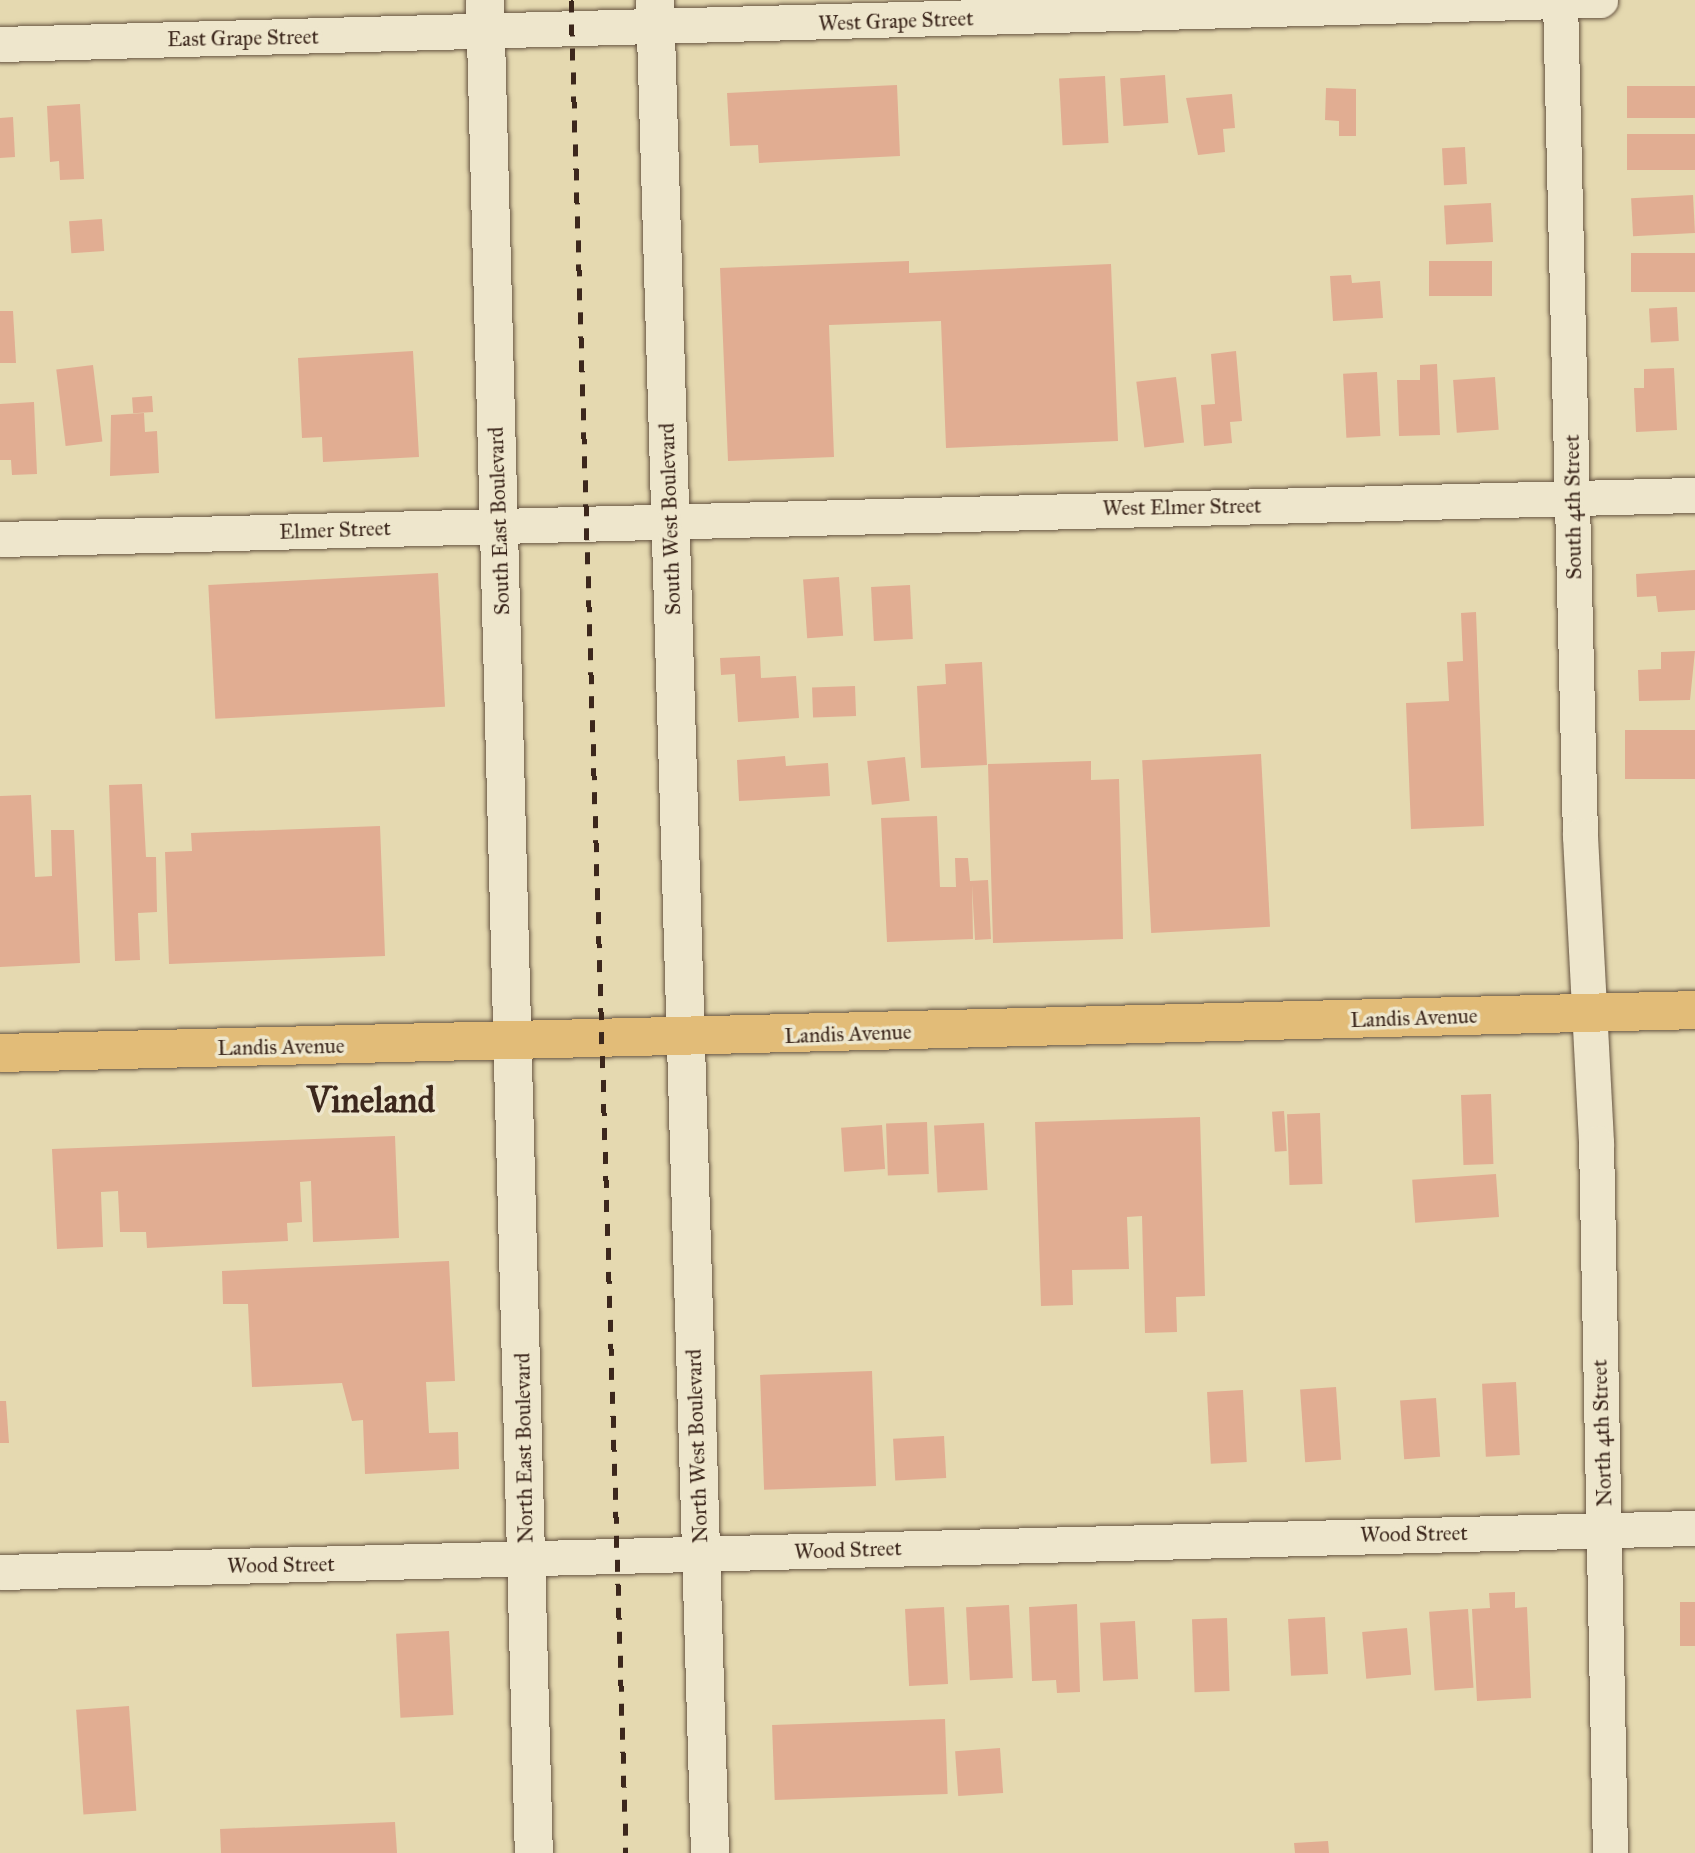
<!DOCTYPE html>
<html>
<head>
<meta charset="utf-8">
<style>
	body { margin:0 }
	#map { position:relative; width:1695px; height:1853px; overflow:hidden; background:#e5d9b0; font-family:"IM FELL Great Primer",serif }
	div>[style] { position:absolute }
	.building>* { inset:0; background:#e1ad92; transform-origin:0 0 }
	.roads { filter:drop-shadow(0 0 2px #665441) drop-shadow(0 0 2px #665441) }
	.street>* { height:35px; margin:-17.5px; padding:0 17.5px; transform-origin:17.5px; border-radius:17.5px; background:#eee6cc }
	.secondary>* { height:38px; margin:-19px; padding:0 19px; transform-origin:19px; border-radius:19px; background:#eee6cc }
	.primary>* { height:38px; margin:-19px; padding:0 19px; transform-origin:19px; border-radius:19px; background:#e2bc78 }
	.rail>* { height:5px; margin-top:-2.5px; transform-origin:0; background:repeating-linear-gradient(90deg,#3c271c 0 12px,transparent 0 24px) }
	span { translate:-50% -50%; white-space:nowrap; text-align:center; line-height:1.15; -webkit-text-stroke:7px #eee6cc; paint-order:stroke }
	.street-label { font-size:21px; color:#3c271c }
	.town-label { font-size:35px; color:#3c271c; font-weight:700 }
</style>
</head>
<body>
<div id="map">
	<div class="building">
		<div style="left:1165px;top:75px;width:48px;height:45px;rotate:86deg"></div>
		<div style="left:1105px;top:76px;width:67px;height:46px;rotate:87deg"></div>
		<div style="clip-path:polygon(897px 85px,900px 156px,759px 163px,758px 145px,730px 146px,727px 93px)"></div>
		<div style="left:1695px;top:86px;width:32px;height:68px;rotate:90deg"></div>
		<div style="clip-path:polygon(1326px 88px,1356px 89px,1356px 136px,1339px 136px,1339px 121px,1325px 120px)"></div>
		<div style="clip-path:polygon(1232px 94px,1235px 128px,1223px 129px,1225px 152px,1198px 155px,1186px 98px)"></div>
		<div style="clip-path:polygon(80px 104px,84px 179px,60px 180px,59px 161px,50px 162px,47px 106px)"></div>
		<div style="clip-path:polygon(13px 117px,15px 157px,0 158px,0 118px)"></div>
		<div style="left:1695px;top:134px;width:36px;height:68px;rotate:90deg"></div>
		<div style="left:1465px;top:147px;width:37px;height:23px;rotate:87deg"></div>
		<div style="left:1693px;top:195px;width:38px;height:62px;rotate:87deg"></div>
		<div style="left:1491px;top:203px;width:39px;height:47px;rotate:87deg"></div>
		<div style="left:102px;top:219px;width:32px;height:33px;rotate:86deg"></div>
		<div style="left:1695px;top:253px;width:39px;height:64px;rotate:90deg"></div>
		<div style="clip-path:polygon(909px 261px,909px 273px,1111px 264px,1118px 441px,946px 448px,941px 321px,829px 325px,834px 457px,728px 461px,720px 268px)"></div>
		<div style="left:1492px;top:261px;width:35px;height:63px;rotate:90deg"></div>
		<div style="clip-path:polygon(1351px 275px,1352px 283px,1380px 281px,1383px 318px,1333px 321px,1330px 276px)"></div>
		<div style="left:1677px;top:307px;width:34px;height:28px;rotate:87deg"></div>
		<div style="clip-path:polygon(0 311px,13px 311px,16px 363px,0 363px)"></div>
		<div style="clip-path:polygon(413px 351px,419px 457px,323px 462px,322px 437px,302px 438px,298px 358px)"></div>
		<div style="clip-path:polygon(1236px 351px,1242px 421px,1230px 422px,1232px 443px,1204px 446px,1201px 405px,1215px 404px,1211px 354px)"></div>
		<div style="clip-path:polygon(1437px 364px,1440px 435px,1399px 436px,1397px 380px,1420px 380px,1420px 365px)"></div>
		<div style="left:93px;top:365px;width:77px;height:37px;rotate:83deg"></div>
		<div style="clip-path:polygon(1674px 368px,1677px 430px,1636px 432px,1634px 388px,1644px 388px,1644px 369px)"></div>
		<div style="left:1377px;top:372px;width:64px;height:34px;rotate:87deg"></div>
		<div style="left:1176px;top:377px;width:66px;height:40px;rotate:83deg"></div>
		<div style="left:1495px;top:377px;width:53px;height:42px;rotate:86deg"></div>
		<div style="left:152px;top:396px;width:16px;height:20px;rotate:86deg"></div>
		<div style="clip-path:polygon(34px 402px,37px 474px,12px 475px,11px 460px,0 460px,0 404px)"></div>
		<div style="clip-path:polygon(144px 413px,145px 432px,157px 431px,159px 473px,110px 476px,111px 415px)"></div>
		<div style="clip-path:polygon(1695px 570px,1695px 610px,1658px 612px,1656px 596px,1637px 597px,1636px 574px)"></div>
		<div style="left:438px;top:573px;width:134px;height:230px;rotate:87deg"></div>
		<div style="left:839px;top:577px;width:59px;height:36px;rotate:86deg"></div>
		<div style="left:910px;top:585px;width:54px;height:39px;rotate:87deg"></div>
		<div style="clip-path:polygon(1476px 612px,1484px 826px,1411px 829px,1406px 703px,1449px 701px,1447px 662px,1463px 661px,1461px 613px)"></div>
		<div style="clip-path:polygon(1695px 651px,1690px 700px,1639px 701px,1638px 670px,1661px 669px,1661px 652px)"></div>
		<div style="clip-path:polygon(760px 656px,761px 678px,796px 676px,799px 718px,738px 722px,735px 674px,721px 675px,720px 658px)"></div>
		<div style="clip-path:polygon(982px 662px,987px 765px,921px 768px,917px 686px,946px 684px,945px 664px)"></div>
		<div style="left:855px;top:686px;width:30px;height:43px;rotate:88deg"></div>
		<div style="left:1695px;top:730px;width:49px;height:70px;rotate:90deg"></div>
		<div style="left:1261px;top:754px;width:173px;height:119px;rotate:87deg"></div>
		<div style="clip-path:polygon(785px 756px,786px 766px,828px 763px,830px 796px,739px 801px,737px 760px)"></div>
		<div style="left:905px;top:757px;width:44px;height:38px;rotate:84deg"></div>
		<div style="clip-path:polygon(1091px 761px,1091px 780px,1119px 779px,1123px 939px,993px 943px,988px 764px)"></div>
		<div style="clip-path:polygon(142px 784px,146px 857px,156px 857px,157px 912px,138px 913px,140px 960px,115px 961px,109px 785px)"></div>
		<div style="clip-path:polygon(31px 795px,35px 877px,52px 876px,51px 830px,74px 830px,80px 963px,0 967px,0 796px)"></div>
		<div style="clip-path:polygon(937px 816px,940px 887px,956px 887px,955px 858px,968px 858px,970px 881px,988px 880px,991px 939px,975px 940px,972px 885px,973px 939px,887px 942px,881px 818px)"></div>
		<div style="clip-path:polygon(380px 826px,385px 956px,169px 964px,165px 852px,192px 851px,191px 833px)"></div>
		<div style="left:1491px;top:1094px;width:70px;height:30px;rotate:88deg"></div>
		<div style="left:1284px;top:1111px;width:40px;height:12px;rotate:86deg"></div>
		<div style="left:1320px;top:1113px;width:71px;height:33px;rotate:88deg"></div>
		<div style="clip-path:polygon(1200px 1117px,1205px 1296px,1176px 1297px,1177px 1332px,1145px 1333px,1142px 1216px,1127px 1217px,1129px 1269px,1072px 1270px,1073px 1305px,1041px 1306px,1035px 1122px)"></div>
		<div style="left:927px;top:1122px;width:52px;height:41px;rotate:88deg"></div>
		<div style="left:984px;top:1123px;width:67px;height:50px;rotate:87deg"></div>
		<div style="left:882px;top:1125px;width:44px;height:41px;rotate:86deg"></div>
		<div style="clip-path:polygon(395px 1136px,399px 1238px,313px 1242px,311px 1181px,300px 1182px,302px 1222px,287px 1223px,288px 1241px,147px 1248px,146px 1232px,120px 1232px,118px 1191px,101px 1192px,103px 1247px,57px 1249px,52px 1149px)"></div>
		<div style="left:1496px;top:1174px;width:43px;height:84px;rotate:86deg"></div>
		<div style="clip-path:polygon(449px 1261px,455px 1381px,426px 1382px,429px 1433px,458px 1432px,459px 1469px,365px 1474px,363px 1420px,352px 1421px,342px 1383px,252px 1387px,248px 1304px,223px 1304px,222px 1271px)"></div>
		<div style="left:872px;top:1371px;width:115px;height:112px;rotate:88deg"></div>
		<div style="left:1516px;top:1382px;width:73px;height:34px;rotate:87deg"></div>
		<div style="left:1336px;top:1387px;width:73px;height:36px;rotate:86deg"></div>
		<div style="left:1243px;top:1390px;width:72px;height:36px;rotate:87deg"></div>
		<div style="left:1436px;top:1398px;width:59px;height:36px;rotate:86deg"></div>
		<div style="clip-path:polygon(0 1401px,6px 1401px,9px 1443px,0 1443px)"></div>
		<div style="left:944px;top:1436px;width:42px;height:51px;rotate:87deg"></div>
		<div style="clip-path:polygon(1515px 1592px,1515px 1608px,1527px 1607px,1531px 1698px,1477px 1701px,1472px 1609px,1490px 1608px,1489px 1593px)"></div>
		<div style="left:1680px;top:1602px;width:15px;height:44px"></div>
		<div style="clip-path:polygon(1077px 1604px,1080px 1692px,1057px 1693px,1056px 1680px,1032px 1681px,1029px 1607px)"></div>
		<div style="left:1009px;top:1605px;width:73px;height:43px;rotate:87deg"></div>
		<div style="left:944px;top:1607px;width:77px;height:39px;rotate:87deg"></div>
		<div style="left:1468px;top:1609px;width:79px;height:39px;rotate:86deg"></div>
		<div style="left:1325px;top:1617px;width:57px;height:37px;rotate:87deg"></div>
		<div style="left:1227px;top:1618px;width:73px;height:35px;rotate:88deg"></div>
		<div style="left:1135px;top:1621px;width:58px;height:35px;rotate:87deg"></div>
		<div style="left:1407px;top:1628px;width:47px;height:45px;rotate:85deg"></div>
		<div style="left:449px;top:1631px;width:84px;height:53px;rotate:87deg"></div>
		<div style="left:129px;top:1706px;width:105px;height:53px;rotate:86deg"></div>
		<div style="left:945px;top:1719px;width:75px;height:173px;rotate:88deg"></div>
		<div style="left:1000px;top:1748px;width:45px;height:45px;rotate:86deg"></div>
		<div style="clip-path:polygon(395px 1822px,397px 1853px,221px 1853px,220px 1829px)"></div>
		<div style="clip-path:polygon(1328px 1841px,1329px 1853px,1295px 1853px,1294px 1843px)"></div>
	</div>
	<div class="roads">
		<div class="street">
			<div style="left:1560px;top:0;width:836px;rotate:88.63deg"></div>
			<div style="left:1580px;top:836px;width:307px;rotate:87deg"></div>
			<div style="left:1596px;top:1143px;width:710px;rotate:88.87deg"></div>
			<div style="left:0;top:44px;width:1601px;rotate:-1.58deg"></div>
			<div style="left:0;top:539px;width:1696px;rotate:-1.49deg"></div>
			<div style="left:0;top:1572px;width:1696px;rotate:-1.49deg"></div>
		</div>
		<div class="secondary">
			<div style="left:485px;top:0;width:1854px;rotate:88.49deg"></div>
			<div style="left:655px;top:0;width:1854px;rotate:88.3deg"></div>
		</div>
		<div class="primary">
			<div style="left:0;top:1053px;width:1696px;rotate:-1.45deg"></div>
		</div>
	</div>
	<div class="rail">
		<div style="left:571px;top:0;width:1854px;rotate:88.3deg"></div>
	</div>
	<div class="street-label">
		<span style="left:896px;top:21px;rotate:-2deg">West Grape Street</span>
		<span style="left:243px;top:38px;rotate:-1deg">East Grape Street</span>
		<span style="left:1182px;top:507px;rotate:-1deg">West Elmer Street</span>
		<span style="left:1573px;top:507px;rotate:-91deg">South 4th Street</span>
		<span style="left:670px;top:519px;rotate:-92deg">South West Boulevard</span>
		<span style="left:499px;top:521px;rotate:-92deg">South East Boulevard</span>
		<span style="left:335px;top:530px;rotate:-2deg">Elmer Street</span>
		<span style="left:1414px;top:1018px;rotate:-2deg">Landis Avenue</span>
		<span style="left:848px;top:1034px;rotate:-2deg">Landis Avenue</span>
		<span style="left:281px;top:1047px;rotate:-1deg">Landis Avenue</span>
		<span style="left:1602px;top:1433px;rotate:-92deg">North 4th Street</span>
		<span style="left:697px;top:1446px;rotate:-92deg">North West Boulevard</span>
		<span style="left:524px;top:1448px;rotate:-91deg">North East Boulevard</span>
		<span style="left:1414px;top:1534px;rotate:-1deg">Wood Street</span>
		<span style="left:848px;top:1550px;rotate:-2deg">Wood Street</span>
		<span style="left:281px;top:1565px;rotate:-1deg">Wood Street</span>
	</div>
	<div class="town-label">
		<span style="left:371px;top:1101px">Vineland</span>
	</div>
</div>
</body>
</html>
